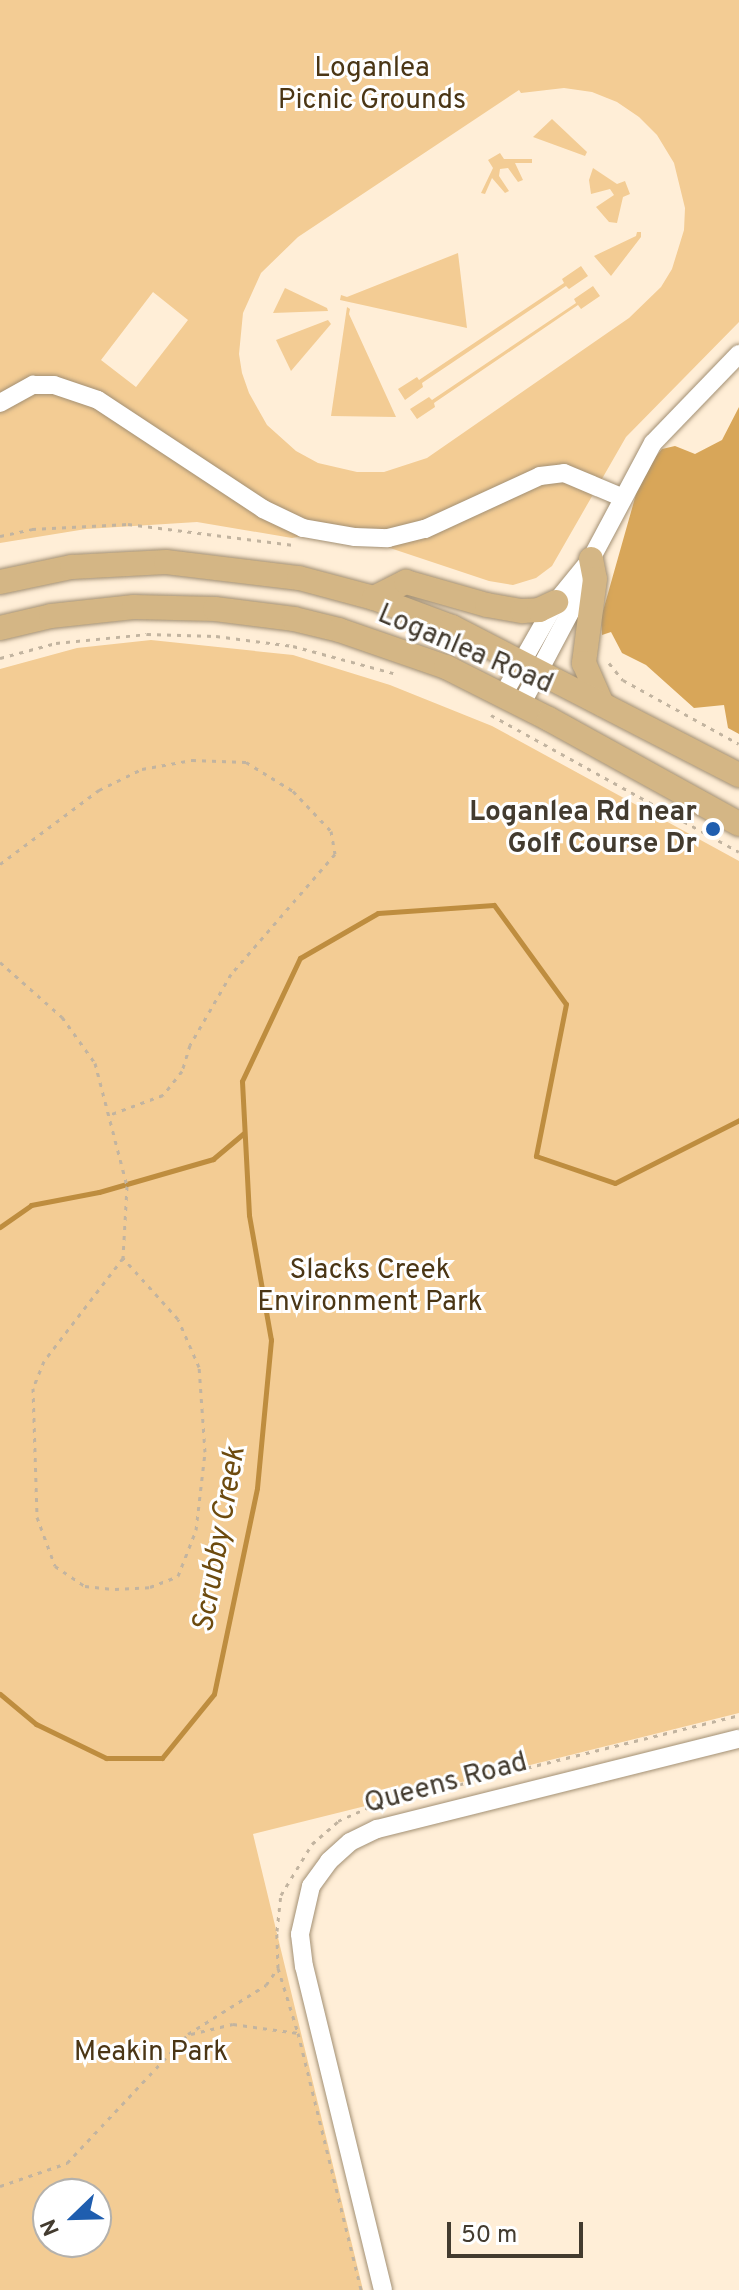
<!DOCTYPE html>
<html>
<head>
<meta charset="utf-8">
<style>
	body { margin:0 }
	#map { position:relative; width:739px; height:2290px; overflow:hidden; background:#ffeed7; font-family:Overpass,sans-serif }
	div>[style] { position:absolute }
	.green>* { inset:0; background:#f3cc94 }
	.forest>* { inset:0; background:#d8a659 }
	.stream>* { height:5px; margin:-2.5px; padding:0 2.5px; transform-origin:2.5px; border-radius:2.5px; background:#be8d3f }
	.path>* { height:3px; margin-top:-1.5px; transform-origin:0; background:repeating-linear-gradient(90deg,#c2b4a0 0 4px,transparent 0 10px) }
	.roads { filter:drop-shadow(0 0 2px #a39074) drop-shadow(0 0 2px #a39074) }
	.minor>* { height:18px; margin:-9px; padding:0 9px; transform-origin:9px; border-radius:9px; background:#fff }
	.major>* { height:24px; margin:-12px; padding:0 12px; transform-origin:12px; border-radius:12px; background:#d4b685 }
	.dots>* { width:22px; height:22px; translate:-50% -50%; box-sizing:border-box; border:4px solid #fff; border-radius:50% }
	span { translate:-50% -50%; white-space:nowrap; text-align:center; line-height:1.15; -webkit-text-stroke:6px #fff; paint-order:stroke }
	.park-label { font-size:28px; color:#4b3615 }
	.street-label { font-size:28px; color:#433b2f }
	.poi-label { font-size:28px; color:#433b2f; font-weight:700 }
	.right { translate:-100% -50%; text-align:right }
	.water-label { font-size:30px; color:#6d4b0f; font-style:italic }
	.north { position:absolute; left:32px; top:2178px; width:80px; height:80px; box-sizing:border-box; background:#fff; border:2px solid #b4b1ac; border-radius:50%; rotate:247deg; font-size:22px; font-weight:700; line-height:32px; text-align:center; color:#433b2f }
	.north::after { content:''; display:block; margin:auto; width:28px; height:36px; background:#1f5eaf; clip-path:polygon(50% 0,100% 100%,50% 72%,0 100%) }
	.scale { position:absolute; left:447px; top:2222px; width:136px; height:36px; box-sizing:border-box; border:4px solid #433b2f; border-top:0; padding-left:10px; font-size:24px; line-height:28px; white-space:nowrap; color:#433b2f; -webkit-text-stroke:6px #fff; paint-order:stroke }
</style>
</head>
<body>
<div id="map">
	<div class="green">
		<div style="clip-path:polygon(evenodd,0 0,739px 0,739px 322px,626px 437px,552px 566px,536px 578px,513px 585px,489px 581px,372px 542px,319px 533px,292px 538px,197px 522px,86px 529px,0 543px,0 0,564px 88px,592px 92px,617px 102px,639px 117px,657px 135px,674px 163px,685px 208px,684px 230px,672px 269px,661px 287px,629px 318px,427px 458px,384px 472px,357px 472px,318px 463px,296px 451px,267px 425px,249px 393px,242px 373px,239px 354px,243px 313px,261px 273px,298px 237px,519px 90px,521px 93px,564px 88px,0 0,153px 292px,188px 320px,136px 387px,101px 360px,153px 292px)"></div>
		<div style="clip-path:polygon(552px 119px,587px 152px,585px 156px,533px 137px)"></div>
		<div style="clip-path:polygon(500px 153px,504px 159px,532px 159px,532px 163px,515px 163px,523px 180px,518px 182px,508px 168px,500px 169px,499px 176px,509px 191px,505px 193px,492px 178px,485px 194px,481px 193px,493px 168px,488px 160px)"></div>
		<div style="clip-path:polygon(593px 168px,617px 184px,625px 181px,630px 194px,623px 197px,617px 223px,609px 222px,596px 207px,614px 195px,610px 189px,591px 194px,589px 180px)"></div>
		<div style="clip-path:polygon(637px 232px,641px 232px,641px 237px,611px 276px,594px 256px,636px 236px)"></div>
		<div style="clip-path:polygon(458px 253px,467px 328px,340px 300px,341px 295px,347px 297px)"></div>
		<div style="clip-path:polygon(581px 266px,588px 276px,569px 289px,566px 286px,422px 383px,423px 387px,405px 400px,398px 389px,417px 377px,419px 380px,564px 283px,562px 279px)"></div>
		<div style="clip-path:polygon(593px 286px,600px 296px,581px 309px,578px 305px,434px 403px,435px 407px,417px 419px,410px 409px,429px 397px,432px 400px,576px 303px,574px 299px)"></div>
		<div style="clip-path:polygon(285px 288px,327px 308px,328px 311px,273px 313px)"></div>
		<div style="clip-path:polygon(347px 307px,350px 309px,349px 314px,396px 417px,331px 416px)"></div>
		<div style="clip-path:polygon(328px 320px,331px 324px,291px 371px,276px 340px)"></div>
		<div style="clip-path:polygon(evenodd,151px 640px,293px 655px,390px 685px,492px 726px,739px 861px,739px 1713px,253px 1834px,363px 2290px,0 2290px,0 669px,77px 648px,151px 640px,96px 2194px,96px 2242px,48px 2242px,48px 2194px,96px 2194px)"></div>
	</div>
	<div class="forest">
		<div style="clip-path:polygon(739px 407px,739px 734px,728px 728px,724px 705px,694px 708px,646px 665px,622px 653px,611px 632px,602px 635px,601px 618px,642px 473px,662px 449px,675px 446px,695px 454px,722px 440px)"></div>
	</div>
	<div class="stream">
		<div style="left:0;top:1227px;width:38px;rotate:-35deg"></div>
		<div style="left:31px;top:1205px;width:69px;rotate:-10.8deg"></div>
		<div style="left:99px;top:1192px;width:119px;rotate:-16.1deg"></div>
		<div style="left:213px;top:1159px;width:40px;rotate:-40deg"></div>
		<div style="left:0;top:1694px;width:47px;rotate:39.8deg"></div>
		<div style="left:36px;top:1724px;width:78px;rotate:25.9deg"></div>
		<div style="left:106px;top:1758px;width:56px"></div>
		<div style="left:162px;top:1758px;width:82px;rotate:-50.9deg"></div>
		<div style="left:214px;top:1694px;width:210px;rotate:-78.2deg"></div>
		<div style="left:257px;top:1488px;width:149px;rotate:-84.6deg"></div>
		<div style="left:271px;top:1340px;width:127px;rotate:-100deg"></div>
		<div style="left:249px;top:1215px;width:134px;rotate:-93deg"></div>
		<div style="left:242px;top:1081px;width:136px;rotate:-64.8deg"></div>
		<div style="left:300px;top:958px;width:90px;rotate:-30deg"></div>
		<div style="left:378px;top:913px;width:116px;rotate:-3.9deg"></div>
		<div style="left:494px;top:905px;width:122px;rotate:54deg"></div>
		<div style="left:566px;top:1004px;width:155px;rotate:101.2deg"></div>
		<div style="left:536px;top:1156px;width:83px;rotate:18.9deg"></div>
		<div style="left:615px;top:1183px;width:139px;rotate:-26.9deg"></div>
	</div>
	<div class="path">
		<div style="left:0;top:536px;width:33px;rotate:-12deg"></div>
		<div style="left:32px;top:529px;width:96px;rotate:-3deg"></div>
		<div style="left:128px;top:524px;width:167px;rotate:7.2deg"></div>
		<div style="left:0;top:658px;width:58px;rotate:-15deg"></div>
		<div style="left:56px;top:643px;width:91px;rotate:-5.6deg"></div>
		<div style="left:147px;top:634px;width:69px;rotate:1.7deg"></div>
		<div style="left:216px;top:636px;width:78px;rotate:7.4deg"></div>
		<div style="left:293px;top:646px;width:104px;rotate:15.1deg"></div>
		<div style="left:609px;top:663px;width:22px;rotate:51deg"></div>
		<div style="left:623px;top:680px;width:132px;rotate:28.9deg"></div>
		<div style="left:491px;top:715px;width:283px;rotate:28.9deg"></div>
		<div style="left:0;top:864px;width:124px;rotate:-36.8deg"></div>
		<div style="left:99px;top:790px;width:48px;rotate:-26deg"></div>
		<div style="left:142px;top:769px;width:51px;rotate:-10.2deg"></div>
		<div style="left:192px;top:760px;width:54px;rotate:2.1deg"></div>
		<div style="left:246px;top:762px;width:55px;rotate:31.7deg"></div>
		<div style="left:293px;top:791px;width:55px;rotate:46.5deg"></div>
		<div style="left:331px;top:831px;width:23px;rotate:80deg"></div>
		<div style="left:335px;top:854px;width:159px;rotate:130.9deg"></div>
		<div style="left:231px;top:974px;width:82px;rotate:120deg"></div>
		<div style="left:190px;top:1045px;width:27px;rotate:107deg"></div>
		<div style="left:182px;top:1071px;width:31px;rotate:128deg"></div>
		<div style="left:163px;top:1095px;width:58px;rotate:159.7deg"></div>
		<div style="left:0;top:962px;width:83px;rotate:41.6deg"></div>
		<div style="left:62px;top:1017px;width:57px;rotate:54.3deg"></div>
		<div style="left:95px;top:1063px;width:127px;rotate:75.4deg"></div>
		<div style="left:127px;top:1186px;width:72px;rotate:93.2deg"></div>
		<div style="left:123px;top:1258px;width:130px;rotate:127.5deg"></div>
		<div style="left:44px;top:1361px;width:29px;rotate:112deg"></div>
		<div style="left:33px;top:1388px;width:129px;rotate:88.2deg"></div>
		<div style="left:37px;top:1517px;width:52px;rotate:69.8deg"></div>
		<div style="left:55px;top:1566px;width:36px;rotate:34deg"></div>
		<div style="left:85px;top:1586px;width:30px;rotate:6deg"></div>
		<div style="left:115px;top:1589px;width:35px;rotate:-3deg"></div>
		<div style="left:150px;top:1587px;width:30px;rotate:-21deg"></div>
		<div style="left:178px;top:1576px;width:49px;rotate:-68.6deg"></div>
		<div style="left:196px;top:1530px;width:79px;rotate:-83.4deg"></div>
		<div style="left:205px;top:1452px;width:85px;rotate:-94deg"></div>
		<div style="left:199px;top:1367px;width:52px;rotate:-113.6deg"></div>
		<div style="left:178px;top:1319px;width:82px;rotate:-132deg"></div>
		<div style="left:278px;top:1968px;width:68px;rotate:72.9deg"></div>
		<div style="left:298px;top:2033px;width:265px;rotate:76.2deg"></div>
		<div style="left:191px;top:2034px;width:43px;rotate:-13.4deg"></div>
		<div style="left:233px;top:2024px;width:66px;rotate:7.9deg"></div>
		<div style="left:0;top:2186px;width:71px;rotate:-18.9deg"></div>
		<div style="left:67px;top:2163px;width:177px;rotate:-46.8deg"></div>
		<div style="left:188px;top:2034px;width:92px;rotate:-32.1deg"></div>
		<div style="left:266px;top:1985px;width:21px;rotate:-55deg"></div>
		<div style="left:278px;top:1968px;width:37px;rotate:-92deg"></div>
		<div style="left:277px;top:1931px;width:36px;rotate:-84deg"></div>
		<div style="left:281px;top:1895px;width:60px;rotate:-58.7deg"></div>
		<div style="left:312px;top:1844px;width:35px;rotate:-41deg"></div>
		<div style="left:338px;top:1821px;width:37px;rotate:-24deg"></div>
		<div style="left:372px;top:1806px;width:378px;rotate:-13.9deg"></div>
	</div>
	<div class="roads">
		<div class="minor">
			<div style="left:0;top:403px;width:38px;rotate:-29deg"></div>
			<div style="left:33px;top:385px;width:21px"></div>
			<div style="left:54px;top:385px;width:46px;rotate:18.8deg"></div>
			<div style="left:98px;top:400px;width:198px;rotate:33.4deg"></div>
			<div style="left:263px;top:509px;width:44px;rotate:25.4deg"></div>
			<div style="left:303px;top:528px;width:53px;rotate:9.8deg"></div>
			<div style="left:355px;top:537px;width:33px;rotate:2deg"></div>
			<div style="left:388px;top:538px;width:38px;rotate:-14deg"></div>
			<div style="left:425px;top:529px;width:127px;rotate:-24.7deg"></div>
			<div style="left:540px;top:476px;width:24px;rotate:-7deg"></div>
			<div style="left:564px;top:473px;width:62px;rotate:22.8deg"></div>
			<div style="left:503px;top:695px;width:107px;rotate:-60.3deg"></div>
			<div style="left:556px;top:602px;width:55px;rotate:-50.9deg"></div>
			<div style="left:591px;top:559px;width:132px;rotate:-61.9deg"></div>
			<div style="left:653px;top:443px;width:124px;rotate:-46deg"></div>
			<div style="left:521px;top:705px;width:118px;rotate:-62.1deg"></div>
			<div style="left:576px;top:601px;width:25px;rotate:-79deg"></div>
			<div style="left:383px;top:2290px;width:333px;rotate:-103.7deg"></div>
			<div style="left:304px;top:1967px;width:33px;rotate:-97deg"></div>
			<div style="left:300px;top:1934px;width:49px;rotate:-77.1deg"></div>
			<div style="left:311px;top:1886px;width:31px;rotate:-54deg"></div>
			<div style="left:329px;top:1861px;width:28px;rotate:-42deg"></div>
			<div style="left:350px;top:1842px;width:30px;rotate:-26deg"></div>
			<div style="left:377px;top:1829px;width:373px;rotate:-14deg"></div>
		</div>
		<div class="major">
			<div style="left:591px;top:559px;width:20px;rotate:79deg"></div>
			<div style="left:595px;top:579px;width:85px;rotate:97.5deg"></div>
			<div style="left:584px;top:663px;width:45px;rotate:66.3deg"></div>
			<div style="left:0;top:582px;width:74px;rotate:-11.8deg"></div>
			<div style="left:72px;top:567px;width:94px;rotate:-3deg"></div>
			<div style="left:166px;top:562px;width:134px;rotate:6.9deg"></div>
			<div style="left:299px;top:578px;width:78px;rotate:14.9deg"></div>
			<div style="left:374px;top:598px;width:83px;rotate:20.4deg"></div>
			<div style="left:452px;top:627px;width:323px;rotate:27.3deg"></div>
			<div style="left:374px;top:598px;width:36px;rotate:-27deg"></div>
			<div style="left:406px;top:582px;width:84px;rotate:15.9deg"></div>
			<div style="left:487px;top:605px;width:36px;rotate:10deg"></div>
			<div style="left:522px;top:611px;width:17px;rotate:-3deg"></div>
			<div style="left:539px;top:610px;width:19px;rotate:-25deg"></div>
			<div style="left:0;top:628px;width:52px;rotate:-13.2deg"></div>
			<div style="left:51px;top:616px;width:83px;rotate:-6.2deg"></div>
			<div style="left:134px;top:607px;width:81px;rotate:1.4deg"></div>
			<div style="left:215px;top:609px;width:80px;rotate:7.2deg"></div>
			<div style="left:294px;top:619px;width:46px;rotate:13.7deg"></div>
			<div style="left:339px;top:630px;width:113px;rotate:19.1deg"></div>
			<div style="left:446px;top:667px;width:115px;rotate:26.8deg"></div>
			<div style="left:549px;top:719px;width:217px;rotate:28.9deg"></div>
		</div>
	</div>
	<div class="dots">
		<div style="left:713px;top:829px;background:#1f5eaf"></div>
	</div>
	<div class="park-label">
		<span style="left:372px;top:85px">Loganlea<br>Picnic Grounds</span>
		<span style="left:370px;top:1287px">Slacks Creek<br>Environment Park</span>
		<span style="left:151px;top:2053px">Meakin Park</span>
	</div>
	<div class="street-label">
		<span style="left:465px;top:650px;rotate:23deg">Loganlea Road</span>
		<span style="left:446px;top:1784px;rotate:-15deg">Queens Road</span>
	</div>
	<div class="poi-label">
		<span class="right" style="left:697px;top:829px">Loganlea Rd near<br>Golf Course Dr</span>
	</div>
	<div class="water-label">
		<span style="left:221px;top:1540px;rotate:-80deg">Scrubby Creek</span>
	</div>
	<div class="north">N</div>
	<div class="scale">50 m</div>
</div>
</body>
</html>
